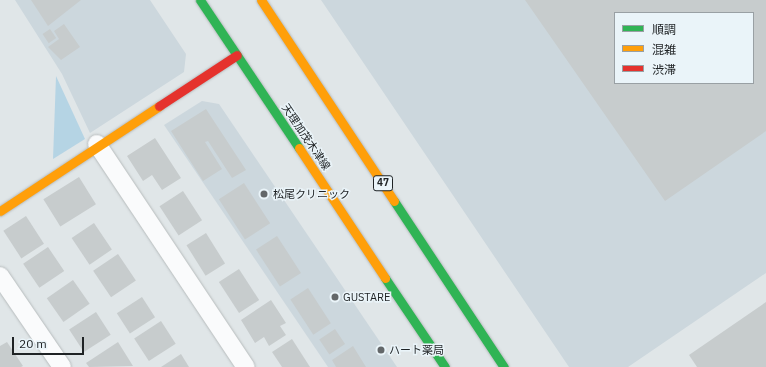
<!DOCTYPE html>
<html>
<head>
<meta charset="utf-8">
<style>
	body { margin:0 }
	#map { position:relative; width:766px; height:367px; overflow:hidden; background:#e0e6e8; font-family:"IBM Plex Sans","Noto Sans JP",sans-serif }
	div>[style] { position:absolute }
	.built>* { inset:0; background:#ccd7dd }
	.green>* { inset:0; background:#b5d4e4 }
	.building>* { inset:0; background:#c7cccd; transform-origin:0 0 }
	.roads { filter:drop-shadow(0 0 1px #b7bcbd) drop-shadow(0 0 1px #b7bcbd) }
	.street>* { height:18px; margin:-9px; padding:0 9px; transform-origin:9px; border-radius:9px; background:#fafbfc }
	.fast>* { height:9px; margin:-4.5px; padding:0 4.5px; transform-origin:4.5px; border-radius:4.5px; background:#30b455 }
	.slow>* { height:9px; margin:-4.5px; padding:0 4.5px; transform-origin:4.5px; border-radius:4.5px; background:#ff9f0a }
	.jam>* { height:9px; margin:-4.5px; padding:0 4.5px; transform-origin:4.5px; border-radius:4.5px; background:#e5322d }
	.dots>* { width:11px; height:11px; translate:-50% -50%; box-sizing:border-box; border:2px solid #eaf4f9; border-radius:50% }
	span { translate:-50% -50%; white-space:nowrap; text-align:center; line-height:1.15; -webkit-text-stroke:3px #eaf4f9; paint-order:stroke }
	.shield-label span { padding:1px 3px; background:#eaf4f9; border:1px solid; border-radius:3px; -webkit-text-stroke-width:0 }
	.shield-label { font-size:10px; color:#1f2325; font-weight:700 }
	.street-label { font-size:11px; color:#1f2325 }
	.poi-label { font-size:11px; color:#1f2325 }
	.left { translate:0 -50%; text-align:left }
	.legend { position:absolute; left:614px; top:12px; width:140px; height:72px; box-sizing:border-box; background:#eaf4f9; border:1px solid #99a0a4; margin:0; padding:5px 7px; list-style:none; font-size:12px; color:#1f2325 }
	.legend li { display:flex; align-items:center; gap:8px; height:20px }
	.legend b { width:20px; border:1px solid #99a0a4 }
	.scale { position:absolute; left:12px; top:337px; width:72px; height:18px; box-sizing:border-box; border:2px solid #1f2325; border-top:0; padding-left:5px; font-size:12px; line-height:14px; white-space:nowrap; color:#1f2325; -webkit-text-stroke:3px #eaf4f9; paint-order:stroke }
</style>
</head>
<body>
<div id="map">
	<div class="built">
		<div style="clip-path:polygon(15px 0,150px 0,186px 54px,184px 72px,90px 133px,62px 74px)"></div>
		<div style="clip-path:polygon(evenodd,321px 0,766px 0,766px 273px,628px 367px,569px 367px,321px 0,615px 13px,753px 13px,753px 83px,615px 83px,615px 13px)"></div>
		<div style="clip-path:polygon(202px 101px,219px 104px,397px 367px,328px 367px,164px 125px)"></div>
	</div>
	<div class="green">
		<div style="clip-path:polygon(56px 76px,85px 139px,53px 159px)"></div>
	</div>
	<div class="building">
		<div style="clip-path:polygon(31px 0,81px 0,48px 26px)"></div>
		<div style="clip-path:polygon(evenodd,525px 0,766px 0,766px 131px,665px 201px,525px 0,615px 13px,753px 13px,753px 83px,615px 83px,615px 13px)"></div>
		<div style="clip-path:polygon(64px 24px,80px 47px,61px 60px,48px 47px,59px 39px,54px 31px)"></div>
		<div style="left:50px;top:29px;width:11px;height:9px;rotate:56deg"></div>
		<div style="clip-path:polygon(206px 109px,246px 170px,232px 178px,208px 141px,205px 142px,222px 169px,203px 181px,171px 131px)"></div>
		<div style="clip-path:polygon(155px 138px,181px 178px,162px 190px,152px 175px,143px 181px,127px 156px)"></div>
		<div style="left:79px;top:177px;width:32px;height:42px;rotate:58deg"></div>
		<div style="left:244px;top:183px;width:48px;height:30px;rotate:57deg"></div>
		<div style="left:183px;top:191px;width:35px;height:28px;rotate:57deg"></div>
		<div style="left:26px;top:216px;width:33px;height:27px;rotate:57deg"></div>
		<div style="left:94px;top:223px;width:32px;height:27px;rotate:56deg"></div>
		<div style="left:206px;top:233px;width:36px;height:23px;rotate:58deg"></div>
		<div style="left:277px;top:236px;width:44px;height:25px;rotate:57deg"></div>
		<div style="left:48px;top:247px;width:29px;height:30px;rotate:56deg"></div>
		<div style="left:118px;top:254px;width:32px;height:30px;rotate:56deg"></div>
		<div style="left:239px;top:269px;width:37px;height:24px;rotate:57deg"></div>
		<div style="left:73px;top:280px;width:29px;height:32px;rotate:55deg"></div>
		<div style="left:308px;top:288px;width:42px;height:21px;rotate:57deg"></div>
		<div style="left:142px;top:297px;width:24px;height:30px;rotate:57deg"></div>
		<div style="clip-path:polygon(271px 300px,286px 323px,280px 326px,286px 335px,269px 346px,264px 337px,255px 343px,241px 320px)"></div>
		<div style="clip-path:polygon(766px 302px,766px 367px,697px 367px,689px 355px)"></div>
		<div style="left:96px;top:312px;width:27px;height:32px;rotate:57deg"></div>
		<div style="left:161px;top:321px;width:27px;height:32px;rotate:57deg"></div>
		<div style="left:335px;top:329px;width:18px;height:19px;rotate:56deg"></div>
		<div style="clip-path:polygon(292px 339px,310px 367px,282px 367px,272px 352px)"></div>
		<div style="clip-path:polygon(7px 342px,23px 366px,21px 367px,0 367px,0 346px)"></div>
		<div style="clip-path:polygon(118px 342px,133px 366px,89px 367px,86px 363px)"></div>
		<div style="clip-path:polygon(353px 346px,366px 367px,336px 367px,332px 360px)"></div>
		<div style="clip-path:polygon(181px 354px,189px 367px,161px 367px)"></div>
	</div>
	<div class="roads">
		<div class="street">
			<div style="left:97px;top:144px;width:268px;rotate:56.3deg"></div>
			<div style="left:0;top:276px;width:110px;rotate:55.7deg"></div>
		</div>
		<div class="fast">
			<div style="left:200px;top:0;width:178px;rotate:56.2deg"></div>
			<div style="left:394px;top:201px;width:199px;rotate:56.5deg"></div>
			<div style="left:385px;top:278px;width:107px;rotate:56deg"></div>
		</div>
		<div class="slow">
			<div style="left:261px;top:0;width:241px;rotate:56.5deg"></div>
			<div style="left:299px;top:148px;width:156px;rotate:56.5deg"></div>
			<div style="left:0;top:211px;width:191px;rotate:-33.4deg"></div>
		</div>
		<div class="jam">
			<div style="left:159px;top:106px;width:93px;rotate:-33.2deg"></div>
		</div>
	</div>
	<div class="dots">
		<div style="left:264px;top:194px;background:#636769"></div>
		<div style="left:335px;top:297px;background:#636769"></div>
		<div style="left:381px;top:350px;background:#636769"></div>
	</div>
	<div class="shield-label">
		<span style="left:383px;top:183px">47</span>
	</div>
	<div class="street-label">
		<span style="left:306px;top:137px;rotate:56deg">天理加茂木津線</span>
	</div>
	<div class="poi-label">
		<span class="left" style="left:273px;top:194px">松尾クリニック</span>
		<span class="left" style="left:343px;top:297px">GUSTARE</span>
		<span class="left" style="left:389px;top:350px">ハート薬局</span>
	</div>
	<ul class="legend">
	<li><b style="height:5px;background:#30b455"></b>順調</li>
	<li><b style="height:5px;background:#ff9f0a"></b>混雑</li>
	<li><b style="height:5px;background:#e5322d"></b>渋滞</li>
	</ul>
	<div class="scale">20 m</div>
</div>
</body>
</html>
